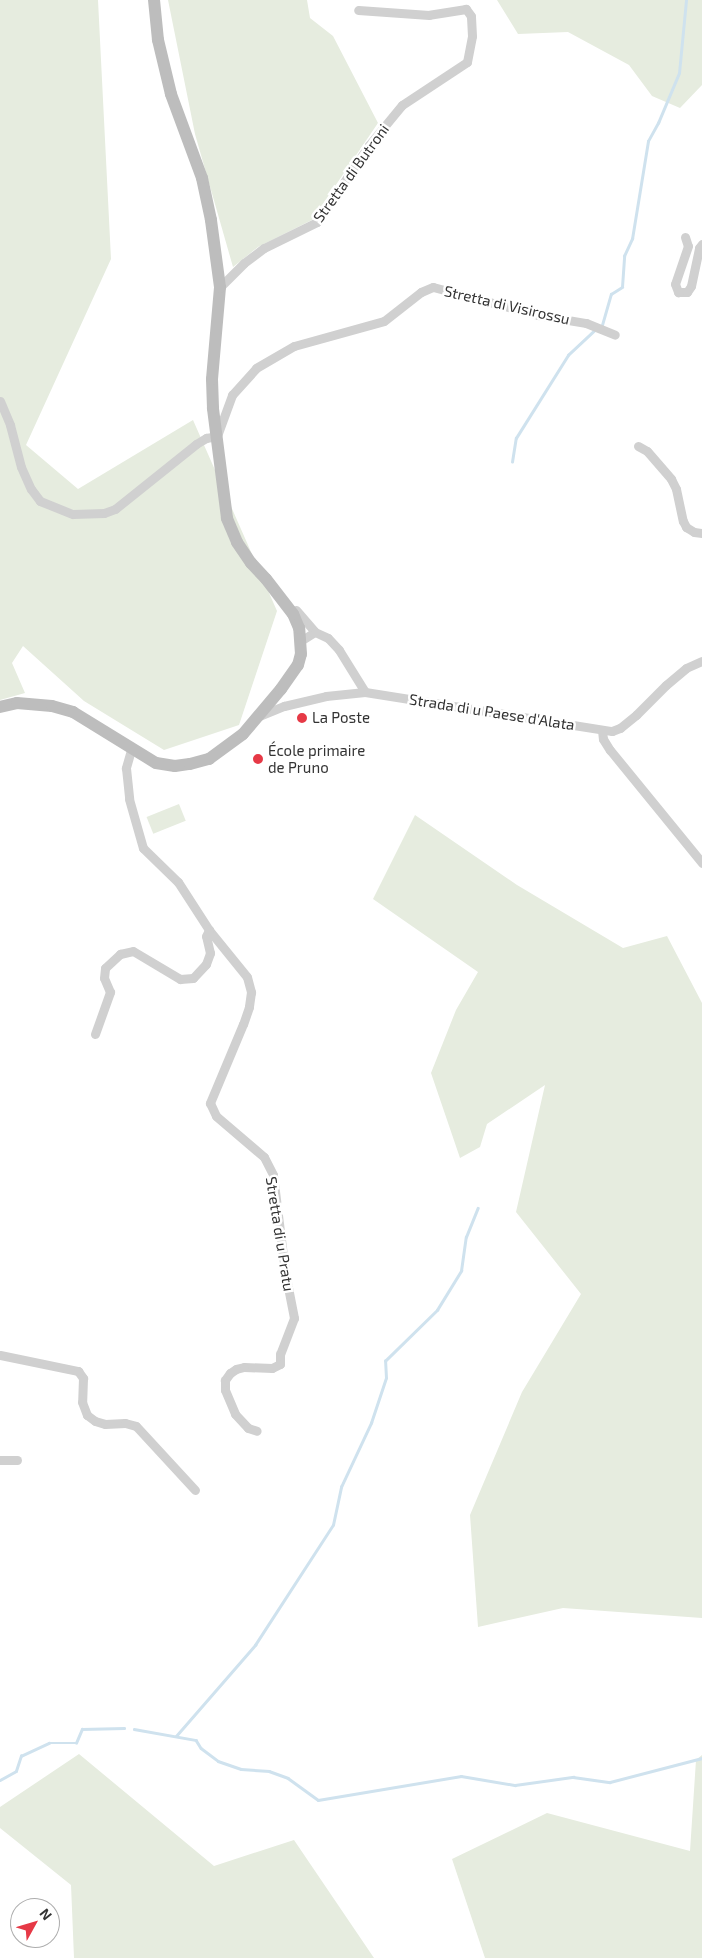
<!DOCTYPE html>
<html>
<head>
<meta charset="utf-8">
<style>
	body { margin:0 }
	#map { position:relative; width:702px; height:1958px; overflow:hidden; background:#fff; font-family:"Exo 2",sans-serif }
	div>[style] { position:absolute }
	.green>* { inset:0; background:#e6ecdf; transform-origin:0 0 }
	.stream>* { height:2.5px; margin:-1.25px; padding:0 1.25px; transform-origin:1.25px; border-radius:1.25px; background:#cfe2ee }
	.street>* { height:9px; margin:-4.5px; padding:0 4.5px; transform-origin:4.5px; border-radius:4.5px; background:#d0d0d0 }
	.secondary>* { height:12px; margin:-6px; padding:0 6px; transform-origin:6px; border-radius:6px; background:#bdbdbd }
	.dots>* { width:14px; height:14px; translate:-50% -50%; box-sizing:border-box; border:2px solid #fff; border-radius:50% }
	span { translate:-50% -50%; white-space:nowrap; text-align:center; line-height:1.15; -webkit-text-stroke:5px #fff; paint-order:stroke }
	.street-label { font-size:15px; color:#333 }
	.poi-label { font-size:15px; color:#333 }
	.left { translate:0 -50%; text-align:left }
	.north { position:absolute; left:10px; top:1898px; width:50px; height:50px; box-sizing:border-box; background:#fff; border:1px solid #adadad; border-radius:50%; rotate:51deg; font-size:14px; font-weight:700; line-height:20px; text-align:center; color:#333 }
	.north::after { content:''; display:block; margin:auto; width:18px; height:22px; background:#e63946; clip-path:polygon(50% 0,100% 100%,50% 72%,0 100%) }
</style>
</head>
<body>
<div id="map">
	<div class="green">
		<div style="clip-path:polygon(0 0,98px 0,111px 259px,26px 445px,78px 489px,193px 420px,277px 611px,239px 725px,164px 750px,84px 701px,23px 646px,12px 663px,25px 693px,0 700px)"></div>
		<div style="clip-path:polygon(168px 0,307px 0,310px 18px,333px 36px,378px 123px,312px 220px,258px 247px,233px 267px,195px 134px)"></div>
		<div style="clip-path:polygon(497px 0,702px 0,702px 85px,680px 108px,652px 96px,629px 65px,568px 32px,518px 34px)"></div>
		<div style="left:179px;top:804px;width:18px;height:35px;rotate:68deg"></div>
		<div style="clip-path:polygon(415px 815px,517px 885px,623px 948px,667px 936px,702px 1003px,702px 1618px,563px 1608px,478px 1627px,470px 1515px,522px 1392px,581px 1294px,516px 1212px,545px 1085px,487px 1124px,480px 1147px,460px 1158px,431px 1073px,456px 1010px,478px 972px,373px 899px)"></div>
		<div style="clip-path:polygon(79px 1754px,214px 1866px,294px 1840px,374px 1958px,74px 1958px,71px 1885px,0 1828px,0 1807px)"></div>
		<div style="clip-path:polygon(702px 1755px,702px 1958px,485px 1958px,452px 1859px,547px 1813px,690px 1851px,696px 1760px)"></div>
	</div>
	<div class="stream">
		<div style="left:602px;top:325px;width:32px;rotate:-74deg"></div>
		<div style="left:611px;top:294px;width:13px;rotate:-32deg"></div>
		<div style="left:622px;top:287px;width:31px;rotate:-86deg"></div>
		<div style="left:624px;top:256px;width:19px;rotate:-65deg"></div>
		<div style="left:632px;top:239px;width:99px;rotate:-80.7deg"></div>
		<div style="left:648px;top:141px;width:21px;rotate:-61deg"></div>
		<div style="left:658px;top:123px;width:54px;rotate:-67.2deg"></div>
		<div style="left:679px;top:73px;width:73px;rotate:-84.5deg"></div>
		<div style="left:512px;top:462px;width:24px;rotate:-81deg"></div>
		<div style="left:516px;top:438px;width:98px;rotate:-57.9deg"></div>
		<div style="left:568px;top:355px;width:35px;rotate:-43deg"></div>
		<div style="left:134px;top:1729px;width:63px;rotate:10.1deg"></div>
		<div style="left:196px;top:1740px;width:9px;rotate:58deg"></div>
		<div style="left:201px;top:1748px;width:21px;rotate:37deg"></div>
		<div style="left:218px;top:1761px;width:24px;rotate:19deg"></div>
		<div style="left:241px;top:1769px;width:28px;rotate:4deg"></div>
		<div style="left:269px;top:1771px;width:20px;rotate:20deg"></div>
		<div style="left:288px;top:1778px;width:37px;rotate:36deg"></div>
		<div style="left:318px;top:1800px;width:145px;rotate:-9.5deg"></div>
		<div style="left:461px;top:1776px;width:55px;rotate:9.5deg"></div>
		<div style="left:515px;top:1785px;width:59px;rotate:-7.9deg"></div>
		<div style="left:573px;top:1777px;width:37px;rotate:8deg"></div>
		<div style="left:610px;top:1782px;width:95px;rotate:-14.6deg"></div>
		<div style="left:176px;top:1736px;width:121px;rotate:-49deg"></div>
		<div style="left:255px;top:1645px;width:143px;rotate:-57deg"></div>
		<div style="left:333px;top:1525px;width:39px;rotate:-78deg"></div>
		<div style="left:341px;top:1487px;width:71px;rotate:-64.9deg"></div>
		<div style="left:371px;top:1423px;width:47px;rotate:-71.6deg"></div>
		<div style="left:386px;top:1378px;width:17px;rotate:-93deg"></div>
		<div style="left:385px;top:1361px;width:73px;rotate:-44.4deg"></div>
		<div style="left:437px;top:1310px;width:46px;rotate:-58.4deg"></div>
		<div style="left:461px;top:1271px;width:34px;rotate:-82deg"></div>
		<div style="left:466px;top:1237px;width:31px;rotate:-68deg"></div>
		<div style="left:0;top:1780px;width:18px;rotate:-29deg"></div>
		<div style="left:16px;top:1771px;width:16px;rotate:-72deg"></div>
		<div style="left:21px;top:1756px;width:31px;rotate:-25deg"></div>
		<div style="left:49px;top:1743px;width:27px"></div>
		<div style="left:76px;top:1743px;width:15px;rotate:-67deg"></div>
		<div style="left:82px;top:1729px;width:42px;rotate:-1.4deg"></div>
	</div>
	<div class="street">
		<div style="left:685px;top:237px;width:9px;rotate:72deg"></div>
		<div style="left:688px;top:246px;width:40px;rotate:108.9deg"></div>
		<div style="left:675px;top:284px;width:9px;rotate:69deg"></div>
		<div style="left:678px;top:292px;width:9px"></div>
		<div style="left:687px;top:292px;width:7px;rotate:-56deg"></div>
		<div style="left:691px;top:286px;width:39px;rotate:-78deg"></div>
		<div style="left:699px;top:248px;width:5px;rotate:-53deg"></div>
		<div style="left:220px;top:287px;width:34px;rotate:-45deg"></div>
		<div style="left:244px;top:263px;width:25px;rotate:-37deg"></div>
		<div style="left:264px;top:248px;width:59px;rotate:-26.1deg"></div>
		<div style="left:317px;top:222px;width:93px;rotate:-56deg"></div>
		<div style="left:369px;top:145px;width:52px;rotate:-50.5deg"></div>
		<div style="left:402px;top:105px;width:78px;rotate:-33.5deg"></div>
		<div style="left:467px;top:62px;width:26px;rotate:-79deg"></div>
		<div style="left:472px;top:36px;width:20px;rotate:-93deg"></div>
		<div style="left:471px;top:16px;width:9px;rotate:-126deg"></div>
		<div style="left:466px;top:9px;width:37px;rotate:171deg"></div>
		<div style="left:429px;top:15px;width:71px;rotate:-176deg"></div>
		<div style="left:0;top:401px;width:26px;rotate:67deg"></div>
		<div style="left:10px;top:425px;width:43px;rotate:75.3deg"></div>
		<div style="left:21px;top:467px;width:24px;rotate:66deg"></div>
		<div style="left:31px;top:489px;width:15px;rotate:53deg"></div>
		<div style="left:40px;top:501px;width:35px;rotate:22deg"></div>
		<div style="left:73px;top:514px;width:31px;rotate:-2deg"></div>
		<div style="left:104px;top:513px;width:12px;rotate:-20deg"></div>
		<div style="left:115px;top:509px;width:104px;rotate:-38.7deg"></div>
		<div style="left:196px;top:444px;width:12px;rotate:-31deg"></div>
		<div style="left:206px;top:438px;width:11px;rotate:-10deg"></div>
		<div style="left:217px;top:436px;width:44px;rotate:-69.9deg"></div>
		<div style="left:232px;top:395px;width:36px;rotate:-48deg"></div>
		<div style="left:256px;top:368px;width:44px;rotate:-30.1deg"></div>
		<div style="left:294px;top:346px;width:93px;rotate:-15.5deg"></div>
		<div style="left:384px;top:321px;width:47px;rotate:-38.1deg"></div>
		<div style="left:421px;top:292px;width:13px;rotate:-23deg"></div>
		<div style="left:433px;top:287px;width:109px;rotate:14.9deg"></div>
		<div style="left:538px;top:315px;width:49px;rotate:9.5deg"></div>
		<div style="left:586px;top:323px;width:31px;rotate:22deg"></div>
		<div style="left:638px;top:446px;width:10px;rotate:29deg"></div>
		<div style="left:647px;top:451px;width:37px;rotate:49deg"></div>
		<div style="left:671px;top:479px;width:11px;rotate:63deg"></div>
		<div style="left:676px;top:489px;width:33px;rotate:78deg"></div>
		<div style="left:683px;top:521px;width:7px;rotate:63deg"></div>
		<div style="left:686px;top:527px;width:9px;rotate:32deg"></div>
		<div style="left:694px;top:532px;width:8px;rotate:7deg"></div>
		<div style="left:296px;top:610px;width:29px;rotate:49deg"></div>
		<div style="left:302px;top:640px;width:15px;rotate:-32deg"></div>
		<div style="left:315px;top:632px;width:14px;rotate:25deg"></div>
		<div style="left:328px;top:638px;width:16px;rotate:47deg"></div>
		<div style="left:339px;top:650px;width:49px;rotate:58.2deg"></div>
		<div style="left:259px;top:716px;width:27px;rotate:-22deg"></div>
		<div style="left:284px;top:706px;width:43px;rotate:-13.4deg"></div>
		<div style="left:326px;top:696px;width:39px;rotate:-6deg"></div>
		<div style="left:365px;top:692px;width:250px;rotate:9deg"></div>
		<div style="left:612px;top:731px;width:9px;rotate:-21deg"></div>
		<div style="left:620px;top:728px;width:21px;rotate:-39deg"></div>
		<div style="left:636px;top:715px;width:42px;rotate:-45deg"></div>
		<div style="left:666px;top:685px;width:26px;rotate:-40deg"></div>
		<div style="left:686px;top:668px;width:17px;rotate:-24deg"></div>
		<div style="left:602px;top:730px;width:9px;rotate:84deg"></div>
		<div style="left:603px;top:739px;width:13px;rotate:58deg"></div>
		<div style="left:610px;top:750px;width:146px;rotate:50.8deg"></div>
		<div style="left:131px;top:750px;width:19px;rotate:106deg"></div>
		<div style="left:126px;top:768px;width:31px;rotate:84deg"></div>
		<div style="left:129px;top:799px;width:51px;rotate:74.1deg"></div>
		<div style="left:143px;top:848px;width:49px;rotate:44.2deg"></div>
		<div style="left:178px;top:882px;width:57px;rotate:57.1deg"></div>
		<div style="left:209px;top:930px;width:60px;rotate:51deg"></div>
		<div style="left:247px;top:977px;width:16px;rotate:75deg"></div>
		<div style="left:251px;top:992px;width:15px;rotate:98deg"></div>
		<div style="left:249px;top:1007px;width:18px;rotate:109deg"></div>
		<div style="left:243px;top:1024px;width:86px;rotate:112.7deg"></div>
		<div style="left:210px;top:1103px;width:14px;rotate:65deg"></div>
		<div style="left:216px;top:1116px;width:63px;rotate:40.5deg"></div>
		<div style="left:264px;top:1157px;width:20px;rotate:63deg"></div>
		<div style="left:273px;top:1175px;width:98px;rotate:82.9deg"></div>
		<div style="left:285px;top:1272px;width:47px;rotate:78.9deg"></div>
		<div style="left:294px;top:1318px;width:39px;rotate:111deg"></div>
		<div style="left:280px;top:1354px;width:10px;rotate:90deg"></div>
		<div style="left:280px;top:1364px;width:9px;rotate:153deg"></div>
		<div style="left:272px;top:1368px;width:28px;rotate:-178deg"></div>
		<div style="left:244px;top:1367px;width:8px;rotate:166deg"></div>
		<div style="left:236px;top:1369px;width:7px;rotate:146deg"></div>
		<div style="left:230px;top:1373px;width:9px;rotate:126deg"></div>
		<div style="left:225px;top:1380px;width:10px;rotate:90deg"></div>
		<div style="left:225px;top:1390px;width:26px;rotate:67deg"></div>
		<div style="left:235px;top:1414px;width:19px;rotate:47deg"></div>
		<div style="left:248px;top:1428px;width:9px;rotate:18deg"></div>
		<div style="left:95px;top:1034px;width:45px;rotate:-70.3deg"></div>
		<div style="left:110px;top:992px;width:15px;rotate:-113deg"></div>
		<div style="left:104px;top:978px;width:10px;rotate:-84deg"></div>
		<div style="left:105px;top:968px;width:21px;rotate:-43deg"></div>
		<div style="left:120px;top:954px;width:13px;rotate:-13deg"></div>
		<div style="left:133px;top:951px;width:55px;rotate:30.8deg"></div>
		<div style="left:180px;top:979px;width:13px;rotate:-4deg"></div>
		<div style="left:193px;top:978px;width:19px;rotate:-47deg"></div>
		<div style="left:206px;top:964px;width:12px;rotate:-70deg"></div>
		<div style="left:210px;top:953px;width:17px;rotate:-103deg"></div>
		<div style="left:206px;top:936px;width:7px;rotate:-63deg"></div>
		<div style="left:0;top:1355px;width:80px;rotate:11.6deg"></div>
		<div style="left:78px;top:1371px;width:9px;rotate:54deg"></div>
		<div style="left:83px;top:1378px;width:24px;rotate:92deg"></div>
		<div style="left:82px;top:1402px;width:14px;rotate:69deg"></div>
		<div style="left:87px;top:1415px;width:10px;rotate:37deg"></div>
		<div style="left:95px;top:1421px;width:10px;rotate:17deg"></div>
		<div style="left:105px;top:1424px;width:20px;rotate:-3deg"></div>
		<div style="left:125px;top:1423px;width:11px;rotate:15deg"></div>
		<div style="left:136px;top:1426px;width:87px;rotate:47.3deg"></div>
		<div style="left:0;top:1460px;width:17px"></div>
	</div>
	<div class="secondary">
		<div style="left:0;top:707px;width:17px;rotate:-13deg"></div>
		<div style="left:17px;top:703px;width:35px;rotate:5deg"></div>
		<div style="left:52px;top:706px;width:22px;rotate:16deg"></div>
		<div style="left:73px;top:712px;width:97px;rotate:31.6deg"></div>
		<div style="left:156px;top:763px;width:19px;rotate:9deg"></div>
		<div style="left:175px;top:766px;width:15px;rotate:-8deg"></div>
		<div style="left:190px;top:764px;width:20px;rotate:-15deg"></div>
		<div style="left:209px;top:759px;width:42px;rotate:-36.3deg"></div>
		<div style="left:243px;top:734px;width:59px;rotate:-49.8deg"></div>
		<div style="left:281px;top:689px;width:29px;rotate:-55deg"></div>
		<div style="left:298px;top:665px;width:11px;rotate:-75deg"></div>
		<div style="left:301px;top:654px;width:26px;rotate:-94deg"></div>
		<div style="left:299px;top:628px;width:15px;rotate:-113deg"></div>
		<div style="left:293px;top:614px;width:44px;rotate:-127.6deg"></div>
		<div style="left:266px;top:579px;width:22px;rotate:-133deg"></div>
		<div style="left:251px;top:563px;width:25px;rotate:-124deg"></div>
		<div style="left:237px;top:542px;width:26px;rotate:-113deg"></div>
		<div style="left:227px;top:518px;width:111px;rotate:-97.3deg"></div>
		<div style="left:213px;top:408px;width:29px;rotate:-92deg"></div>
		<div style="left:212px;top:379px;width:92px;rotate:-85deg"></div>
		<div style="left:220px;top:287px;width:68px;rotate:-97.7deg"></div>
		<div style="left:211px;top:220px;width:43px;rotate:-102.1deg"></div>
		<div style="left:202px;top:178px;width:90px;rotate:-110.3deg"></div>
		<div style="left:171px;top:94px;width:56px;rotate:-103.5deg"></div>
		<div style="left:158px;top:40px;width:40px;rotate:-95.7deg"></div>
	</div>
	<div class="dots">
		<div style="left:302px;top:718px;background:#e63946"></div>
		<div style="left:258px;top:759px;background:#e63946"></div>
	</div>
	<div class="street-label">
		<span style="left:351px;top:173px;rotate:-54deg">Stretta di Butroni</span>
		<span style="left:507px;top:305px;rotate:13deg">Stretta di Visirossu</span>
		<span style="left:492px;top:712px;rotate:9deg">Strada di u Paese d'Alata</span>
		<span style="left:280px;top:1234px;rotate:81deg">Stretta di u Pratu</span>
	</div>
	<div class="poi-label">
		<span class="left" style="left:312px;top:718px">La Poste</span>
		<span class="left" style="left:268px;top:759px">École primaire<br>de Pruno</span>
	</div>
	<div class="north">N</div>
</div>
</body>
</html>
